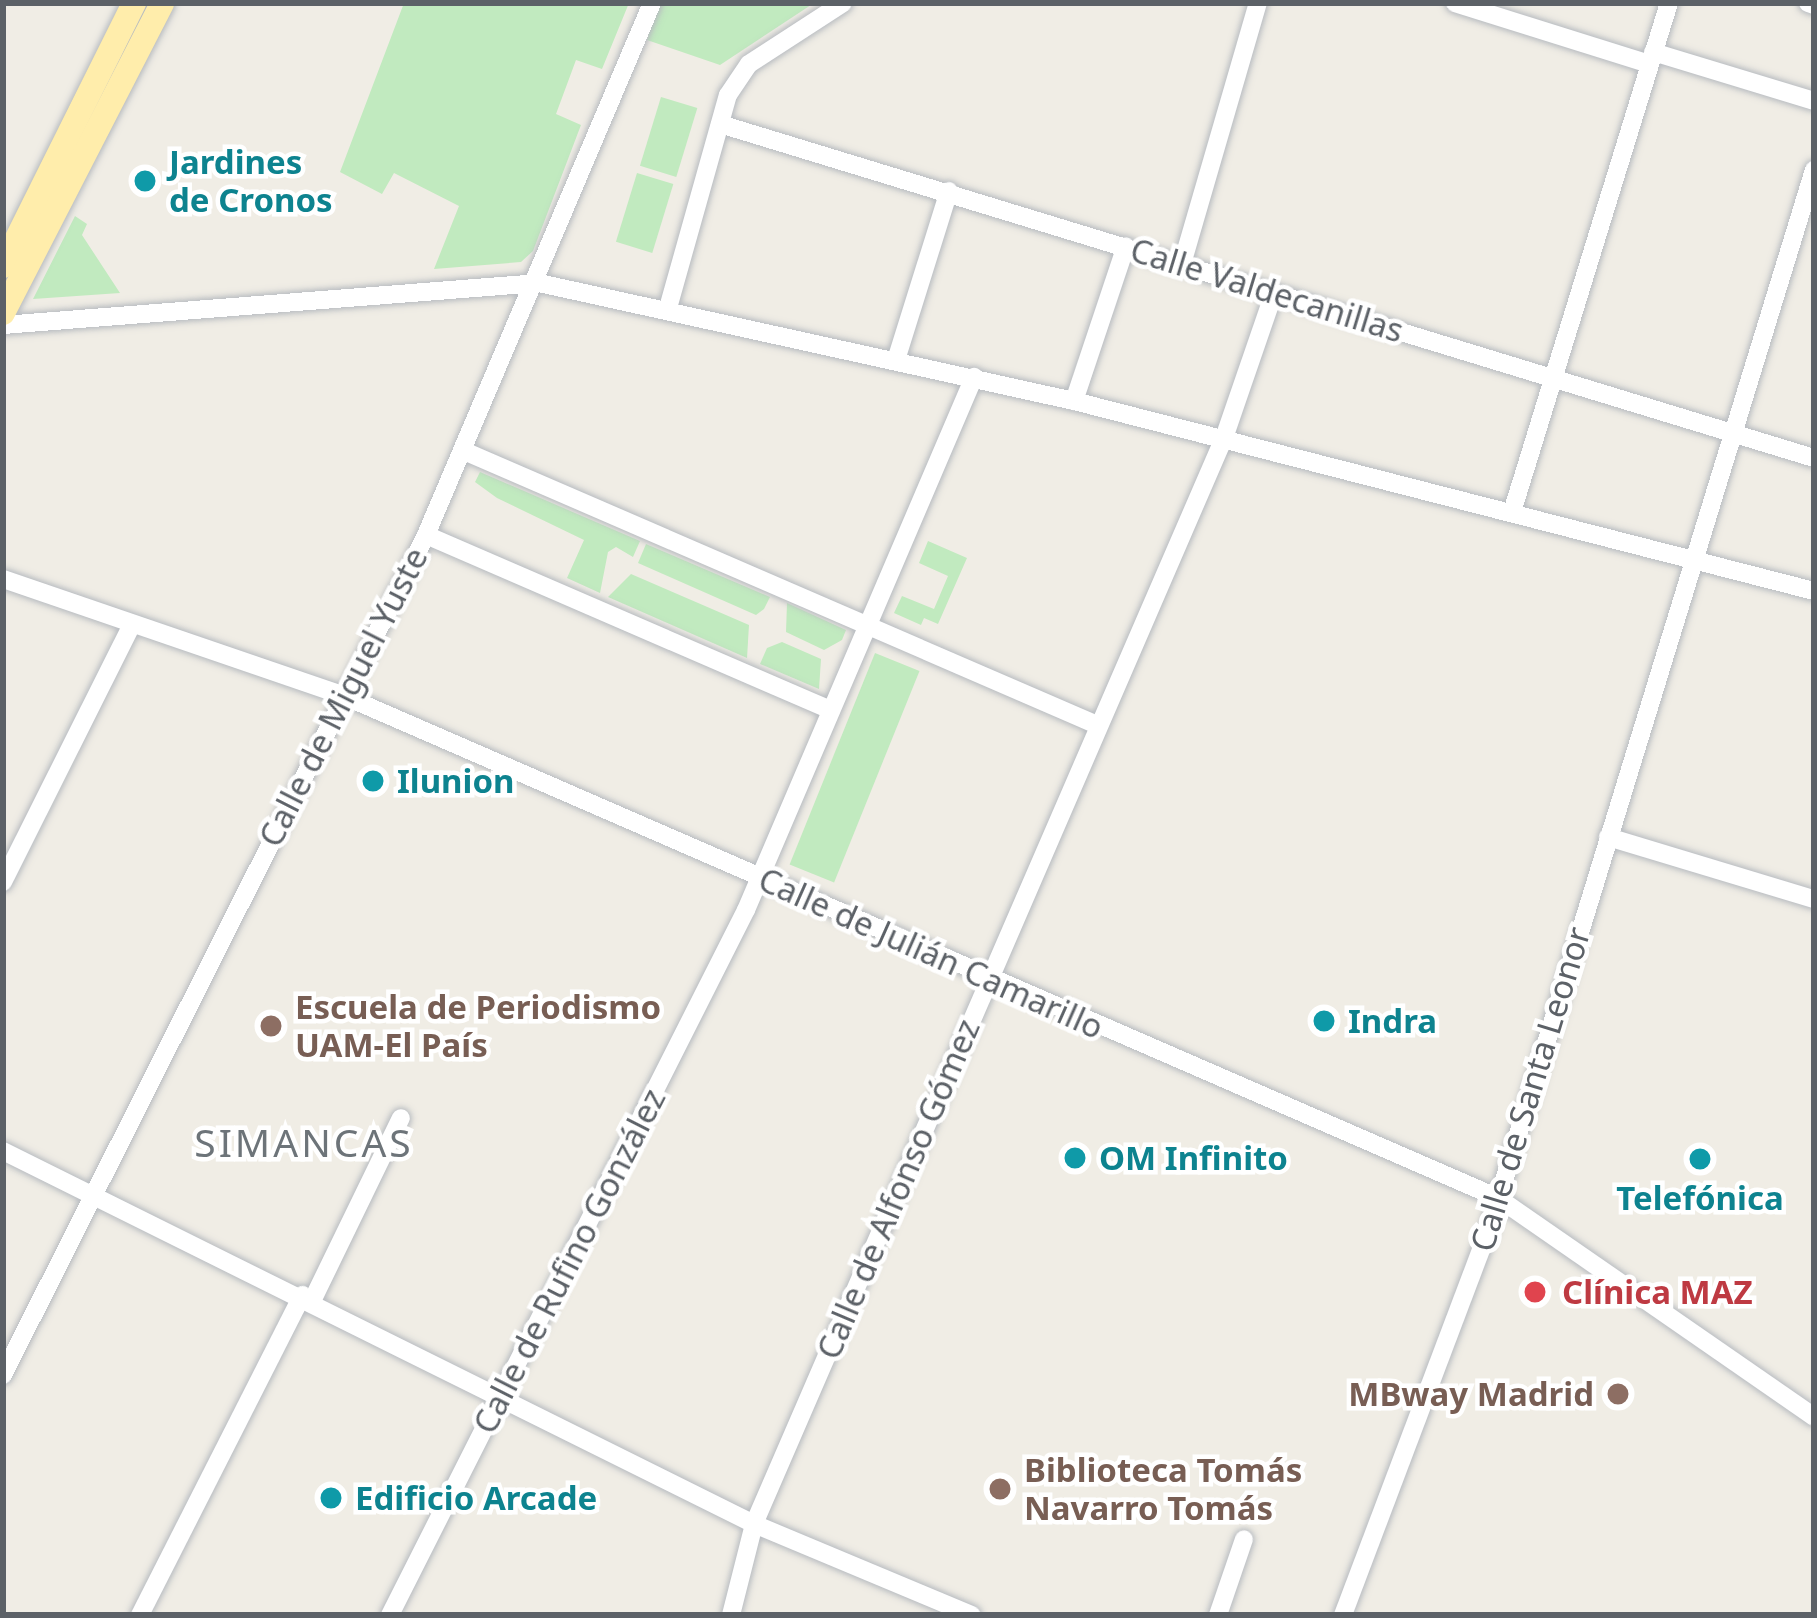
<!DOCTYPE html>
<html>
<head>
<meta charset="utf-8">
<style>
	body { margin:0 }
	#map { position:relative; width:1817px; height:1618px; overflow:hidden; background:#f0ede5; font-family:"Noto Sans",sans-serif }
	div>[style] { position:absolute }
	.green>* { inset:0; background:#c1eabf; transform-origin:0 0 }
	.roads { filter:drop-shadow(0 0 3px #b7bbc0) drop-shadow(0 0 3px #b7bbc0) }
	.minor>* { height:18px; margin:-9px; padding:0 9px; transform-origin:9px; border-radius:9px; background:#fff }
	.major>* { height:24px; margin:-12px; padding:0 12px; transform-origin:12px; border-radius:12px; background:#ffedab }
	.dots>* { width:33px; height:33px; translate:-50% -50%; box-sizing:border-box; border:6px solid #fff; border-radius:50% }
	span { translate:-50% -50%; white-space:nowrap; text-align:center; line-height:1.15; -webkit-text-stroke:9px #fff; paint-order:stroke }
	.culture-label { font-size:33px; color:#0d838f; font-weight:700 }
	.left { translate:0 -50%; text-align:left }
	.street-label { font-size:33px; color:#5c6167 }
	.education-label { font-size:33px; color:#785e54; font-weight:700 }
	.right { translate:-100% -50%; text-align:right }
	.health-label { font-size:33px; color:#be3a42; font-weight:700 }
	.quarter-label { font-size:39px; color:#6d7479; letter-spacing:3px }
	.frame { position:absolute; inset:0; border:6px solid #5c6167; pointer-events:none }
</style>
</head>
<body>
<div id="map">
	<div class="green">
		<div style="clip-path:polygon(404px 3px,629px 3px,602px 69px,576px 60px,556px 114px,581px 125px,533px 251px,521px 262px,434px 269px,459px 206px,394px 173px,382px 194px,340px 172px)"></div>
		<div style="clip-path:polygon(659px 3px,814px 3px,720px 65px,647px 40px)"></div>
		<div style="left:661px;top:97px;width:38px;height:72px;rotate:17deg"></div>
		<div style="left:637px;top:173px;width:38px;height:72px;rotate:17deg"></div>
		<div style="clip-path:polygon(75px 216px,87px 224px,82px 235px,120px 293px,33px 299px)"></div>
		<div style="clip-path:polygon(480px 472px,640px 541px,633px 557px,616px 547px,608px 552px,600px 593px,567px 578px,584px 540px,497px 498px,475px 482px)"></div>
		<div style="clip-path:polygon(928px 541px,967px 558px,938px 624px,924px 618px,921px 625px,894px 613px,902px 596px,934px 609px,948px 576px,919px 563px)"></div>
		<div style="clip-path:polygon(646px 544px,770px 597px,764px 609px,756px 615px,638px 563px)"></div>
		<div style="clip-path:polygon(631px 574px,749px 625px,747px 658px,608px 597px)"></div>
		<div style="clip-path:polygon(787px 603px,846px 630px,842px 640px,824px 650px,786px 632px)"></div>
		<div style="clip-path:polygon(782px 642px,821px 659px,819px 689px,760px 664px,767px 648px)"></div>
		<div style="left:875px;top:653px;width:48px;height:228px;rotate:22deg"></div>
	</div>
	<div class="roads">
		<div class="minor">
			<div style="left:1455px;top:3px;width:201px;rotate:17.4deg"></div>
			<div style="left:1808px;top:3px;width:6px;rotate:18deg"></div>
			<div style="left:1653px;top:52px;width:168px;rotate:16.9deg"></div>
			<div style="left:720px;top:124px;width:1144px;rotate:16.98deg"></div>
			<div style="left:1182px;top:264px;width:272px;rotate:-73.8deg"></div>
			<div style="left:668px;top:308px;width:221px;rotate:-74.3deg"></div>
			<div style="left:728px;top:95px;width:37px;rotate:-56deg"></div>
			<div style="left:749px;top:64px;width:112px;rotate:-33deg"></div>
			<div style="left:3px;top:325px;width:538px;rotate:-4.48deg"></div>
			<div style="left:539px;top:283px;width:548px;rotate:12.44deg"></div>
			<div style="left:1074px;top:401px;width:764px;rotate:14.4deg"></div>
			<div style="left:896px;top:360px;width:177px;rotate:-72.6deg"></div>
			<div style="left:1074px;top:401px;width:163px;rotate:-71.5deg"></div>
			<div style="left:464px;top:451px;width:688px;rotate:23.4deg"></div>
			<div style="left:1513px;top:509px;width:530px;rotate:-72.87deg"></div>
			<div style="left:426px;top:535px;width:439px;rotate:23.4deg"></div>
			<div style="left:3px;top:579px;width:358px;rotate:18.9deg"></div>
			<div style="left:342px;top:695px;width:1261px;rotate:23.51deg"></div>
			<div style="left:1498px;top:1198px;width:384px;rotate:34.7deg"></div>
			<div style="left:1608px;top:837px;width:215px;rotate:16.8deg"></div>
			<div style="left:3px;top:882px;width:288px;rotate:-63.4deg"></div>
			<div style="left:3px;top:1151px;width:839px;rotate:26.41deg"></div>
			<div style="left:754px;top:1524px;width:236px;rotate:22.7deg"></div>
			<div style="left:313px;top:1299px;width:201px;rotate:-64.1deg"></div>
			<div style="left:3px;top:1375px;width:940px;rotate:-63.27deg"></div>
			<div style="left:426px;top:535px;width:578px;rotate:-66.98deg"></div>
			<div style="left:140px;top:1615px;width:359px;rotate:-63.1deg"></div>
			<div style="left:390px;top:1615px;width:790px;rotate:-63.21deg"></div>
			<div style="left:746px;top:910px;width:580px;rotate:-66.84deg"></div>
			<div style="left:731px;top:1615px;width:94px;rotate:-75.8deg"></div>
			<div style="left:754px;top:1524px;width:1183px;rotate:-66.6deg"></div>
			<div style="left:1224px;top:438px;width:153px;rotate:-71deg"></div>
			<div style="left:1218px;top:1615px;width:80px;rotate:-71.1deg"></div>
			<div style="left:1343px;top:1615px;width:413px;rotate:-69.3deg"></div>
			<div style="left:1489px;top:1229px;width:1108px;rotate:-72.94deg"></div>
		</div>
		<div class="major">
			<div style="left:3px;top:266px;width:294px;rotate:-63.5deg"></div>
			<div style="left:3px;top:313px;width:348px;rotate:-62.8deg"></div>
		</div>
	</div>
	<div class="dots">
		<div style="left:145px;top:181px;background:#0f9aa8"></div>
		<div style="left:373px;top:781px;background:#0f9aa8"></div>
		<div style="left:1324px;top:1021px;background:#0f9aa8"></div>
		<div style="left:271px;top:1026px;background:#8d6e63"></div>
		<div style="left:1075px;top:1158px;background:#0f9aa8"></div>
		<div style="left:1700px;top:1159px;background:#0f9aa8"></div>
		<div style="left:1535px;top:1292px;background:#e0444e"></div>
		<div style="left:1618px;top:1394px;background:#8d6e63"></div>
		<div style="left:1000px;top:1489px;background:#8d6e63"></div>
		<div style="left:331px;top:1498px;background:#0f9aa8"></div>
	</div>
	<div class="culture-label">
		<span class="left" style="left:169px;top:181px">Jardines<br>de Cronos</span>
		<span class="left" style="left:397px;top:781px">Ilunion</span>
		<span class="left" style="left:1348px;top:1021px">Indra</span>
		<span class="left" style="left:1099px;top:1158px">OM Infinito</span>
		<span style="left:1700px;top:1198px">Telefónica</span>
		<span class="left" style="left:355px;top:1498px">Edificio Arcade</span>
	</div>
	<div class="street-label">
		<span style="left:1267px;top:290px;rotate:17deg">Calle Valdecanillas</span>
		<span style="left:343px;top:697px;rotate:-63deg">Calle de Miguel Yuste</span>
		<span style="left:931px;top:953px;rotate:24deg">Calle de Julián Camarillo</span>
		<span style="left:1530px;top:1089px;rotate:-73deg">Calle de Santa Leonor</span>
		<span style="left:898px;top:1189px;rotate:-67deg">Calle de Alfonso Gómez</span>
		<span style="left:569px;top:1261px;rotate:-63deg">Calle de Rufino González</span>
	</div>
	<div class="education-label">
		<span class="left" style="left:295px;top:1026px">Escuela de Periodismo<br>UAM-El País</span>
		<span class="right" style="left:1594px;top:1394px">MBway Madrid</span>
		<span class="left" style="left:1024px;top:1489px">Biblioteca Tomás<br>Navarro Tomás</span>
	</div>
	<div class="health-label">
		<span class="left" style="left:1562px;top:1292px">Clínica MAZ</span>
	</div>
	<div class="quarter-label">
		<span style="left:304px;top:1142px">SIMANCAS</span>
	</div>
	<div class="frame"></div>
</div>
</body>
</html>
